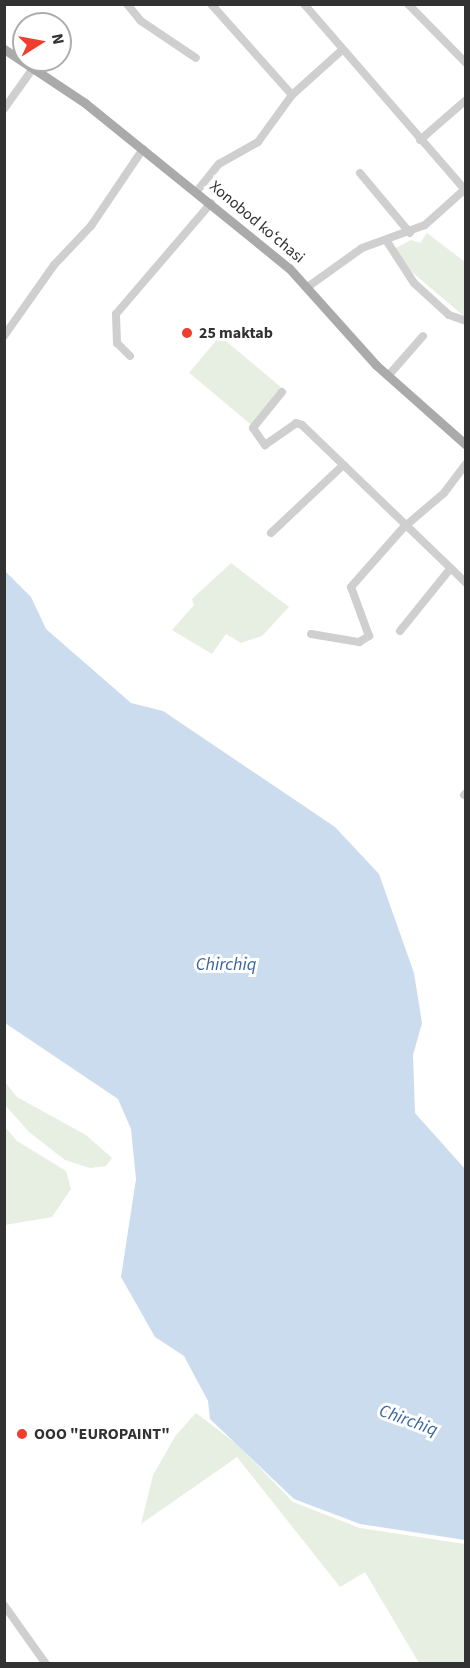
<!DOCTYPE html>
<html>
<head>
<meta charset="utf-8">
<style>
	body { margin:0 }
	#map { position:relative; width:470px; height:1668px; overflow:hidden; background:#fff; font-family:"Source Sans 3",sans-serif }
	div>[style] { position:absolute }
	.green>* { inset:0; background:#e6efe1; transform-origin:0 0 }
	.water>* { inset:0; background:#ccdcef }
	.minor>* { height:8px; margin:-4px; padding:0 4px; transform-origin:4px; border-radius:4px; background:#cfcfcf }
	.major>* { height:9px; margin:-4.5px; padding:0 4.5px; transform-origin:4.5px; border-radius:4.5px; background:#aaa }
	.dots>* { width:16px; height:16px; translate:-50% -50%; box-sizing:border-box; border:3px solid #fff; border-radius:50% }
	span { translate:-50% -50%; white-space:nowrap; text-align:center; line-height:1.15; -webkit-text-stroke:6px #fff; paint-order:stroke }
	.street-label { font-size:16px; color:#323232 }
	.poi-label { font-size:16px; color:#323232; font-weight:700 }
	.left { translate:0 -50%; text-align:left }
	.water-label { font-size:18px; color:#3a669b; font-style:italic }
	.frame { position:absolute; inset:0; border:6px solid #323232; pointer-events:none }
	.north { position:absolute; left:12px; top:12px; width:60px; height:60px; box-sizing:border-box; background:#fff; border:2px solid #adadad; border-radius:50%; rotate:79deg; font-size:16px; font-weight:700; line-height:24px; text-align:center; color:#323232 }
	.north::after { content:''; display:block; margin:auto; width:21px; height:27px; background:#ef3e2e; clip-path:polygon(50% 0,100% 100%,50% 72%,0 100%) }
</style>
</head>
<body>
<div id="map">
	<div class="green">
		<div style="clip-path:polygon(427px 233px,465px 262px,465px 317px,400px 262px,394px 249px,411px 240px,420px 243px)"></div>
		<div style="left:220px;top:336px;width:81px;height:48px;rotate:40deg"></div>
		<div style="clip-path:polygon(231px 563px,289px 607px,262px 636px,241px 643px,226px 634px,212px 654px,172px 630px,194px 605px,192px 599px)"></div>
		<div style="clip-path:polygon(5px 1082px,17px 1097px,86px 1135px,112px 1158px,106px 1166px,90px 1168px,65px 1160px,29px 1132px,5px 1105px)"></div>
		<div style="clip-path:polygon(5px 1127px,17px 1141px,66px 1171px,71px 1189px,52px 1217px,5px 1225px)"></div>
		<div style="clip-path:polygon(196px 1413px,238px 1445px,293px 1502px,360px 1528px,465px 1544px,465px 1663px,419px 1663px,365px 1572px,340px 1587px,237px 1457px,141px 1524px,153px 1475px,176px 1435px)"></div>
	</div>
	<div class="water">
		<div style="clip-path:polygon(4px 570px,31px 597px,46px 629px,131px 703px,163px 711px,335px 827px,379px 874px,414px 973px,422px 1023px,413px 1055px,415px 1113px,465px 1169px,465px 1540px,360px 1524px,294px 1499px,210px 1419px,208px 1401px,184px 1356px,155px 1337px,121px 1277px,136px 1179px,131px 1129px,118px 1099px,5px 1023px)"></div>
	</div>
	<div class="minor">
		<div style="left:127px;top:4px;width:22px;rotate:51deg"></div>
		<div style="left:141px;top:21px;width:66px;rotate:33.9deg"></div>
		<div style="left:211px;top:4px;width:122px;rotate:48.3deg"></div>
		<div style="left:304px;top:4px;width:247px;rotate:49.1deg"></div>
		<div style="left:408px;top:4px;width:83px;rotate:45.5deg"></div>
		<div style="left:4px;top:109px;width:52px;rotate:-54.5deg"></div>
		<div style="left:420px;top:140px;width:61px;rotate:-41deg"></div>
		<div style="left:360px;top:173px;width:78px;rotate:50.2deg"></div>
		<div style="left:197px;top:191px;width:35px;rotate:-51deg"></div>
		<div style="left:219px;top:164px;width:45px;rotate:-29.4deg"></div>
		<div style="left:258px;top:142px;width:58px;rotate:-54.1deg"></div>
		<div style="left:292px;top:95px;width:67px;rotate:-42deg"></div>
		<div style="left:386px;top:240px;width:51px;rotate:56.9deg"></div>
		<div style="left:414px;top:283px;width:47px;rotate:42.4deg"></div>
		<div style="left:449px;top:315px;width:18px;rotate:19deg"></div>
		<div style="left:309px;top:286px;width:65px;rotate:-35.6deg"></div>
		<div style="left:362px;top:248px;width:67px;rotate:-20.1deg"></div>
		<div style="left:425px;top:225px;width:52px;rotate:-41.9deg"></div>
		<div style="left:4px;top:336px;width:87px;rotate:-54.8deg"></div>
		<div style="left:54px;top:265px;width:54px;rotate:-46.5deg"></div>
		<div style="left:91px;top:226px;width:93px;rotate:-56deg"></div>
		<div style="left:130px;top:356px;width:18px;rotate:-135deg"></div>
		<div style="left:117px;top:343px;width:29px;rotate:-92deg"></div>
		<div style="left:116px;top:314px;width:146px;rotate:-49.4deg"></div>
		<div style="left:388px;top:376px;width:53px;rotate:-48.8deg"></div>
		<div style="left:282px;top:392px;width:46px;rotate:128.9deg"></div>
		<div style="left:253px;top:428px;width:21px;rotate:55deg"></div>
		<div style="left:265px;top:445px;width:38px;rotate:-35deg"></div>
		<div style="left:296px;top:423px;width:6px;rotate:18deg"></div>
		<div style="left:302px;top:425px;width:228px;rotate:43.9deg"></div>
		<div style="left:271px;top:533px;width:98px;rotate:-43.3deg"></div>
		<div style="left:400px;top:631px;width:80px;rotate:-51.1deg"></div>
		<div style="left:311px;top:634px;width:49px;rotate:9.5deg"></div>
		<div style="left:359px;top:642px;width:12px;rotate:-31deg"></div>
		<div style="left:369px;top:636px;width:52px;rotate:-110.2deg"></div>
		<div style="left:351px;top:587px;width:79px;rotate:-48.6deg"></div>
		<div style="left:403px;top:528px;width:54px;rotate:-40.5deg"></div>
		<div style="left:444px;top:493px;width:36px;rotate:-53deg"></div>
		<div style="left:464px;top:795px;width:3px;rotate:-45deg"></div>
		<div style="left:4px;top:1605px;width:72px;rotate:54.6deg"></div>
	</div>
	<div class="major">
		<div style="left:4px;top:49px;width:97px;rotate:33.7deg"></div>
		<div style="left:85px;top:103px;width:262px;rotate:39deg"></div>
		<div style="left:289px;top:268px;width:130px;rotate:48.1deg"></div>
		<div style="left:376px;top:365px;width:120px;rotate:41.6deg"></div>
	</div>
	<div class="dots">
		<div style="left:187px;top:333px;background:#ef3e2e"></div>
		<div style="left:22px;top:1434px;background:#ef3e2e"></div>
	</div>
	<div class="street-label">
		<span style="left:257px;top:222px;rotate:40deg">Xonobod koʻchasi</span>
	</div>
	<div class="poi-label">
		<span class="left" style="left:199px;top:333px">25 maktab</span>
		<span class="left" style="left:34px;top:1434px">OOO "EUROPAINT"</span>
	</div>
	<div class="water-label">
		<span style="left:226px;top:965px">Chirchiq</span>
		<span style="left:408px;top:1421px;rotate:20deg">Chirchiq</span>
	</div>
	<div class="frame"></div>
	<div class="north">N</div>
</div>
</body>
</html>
